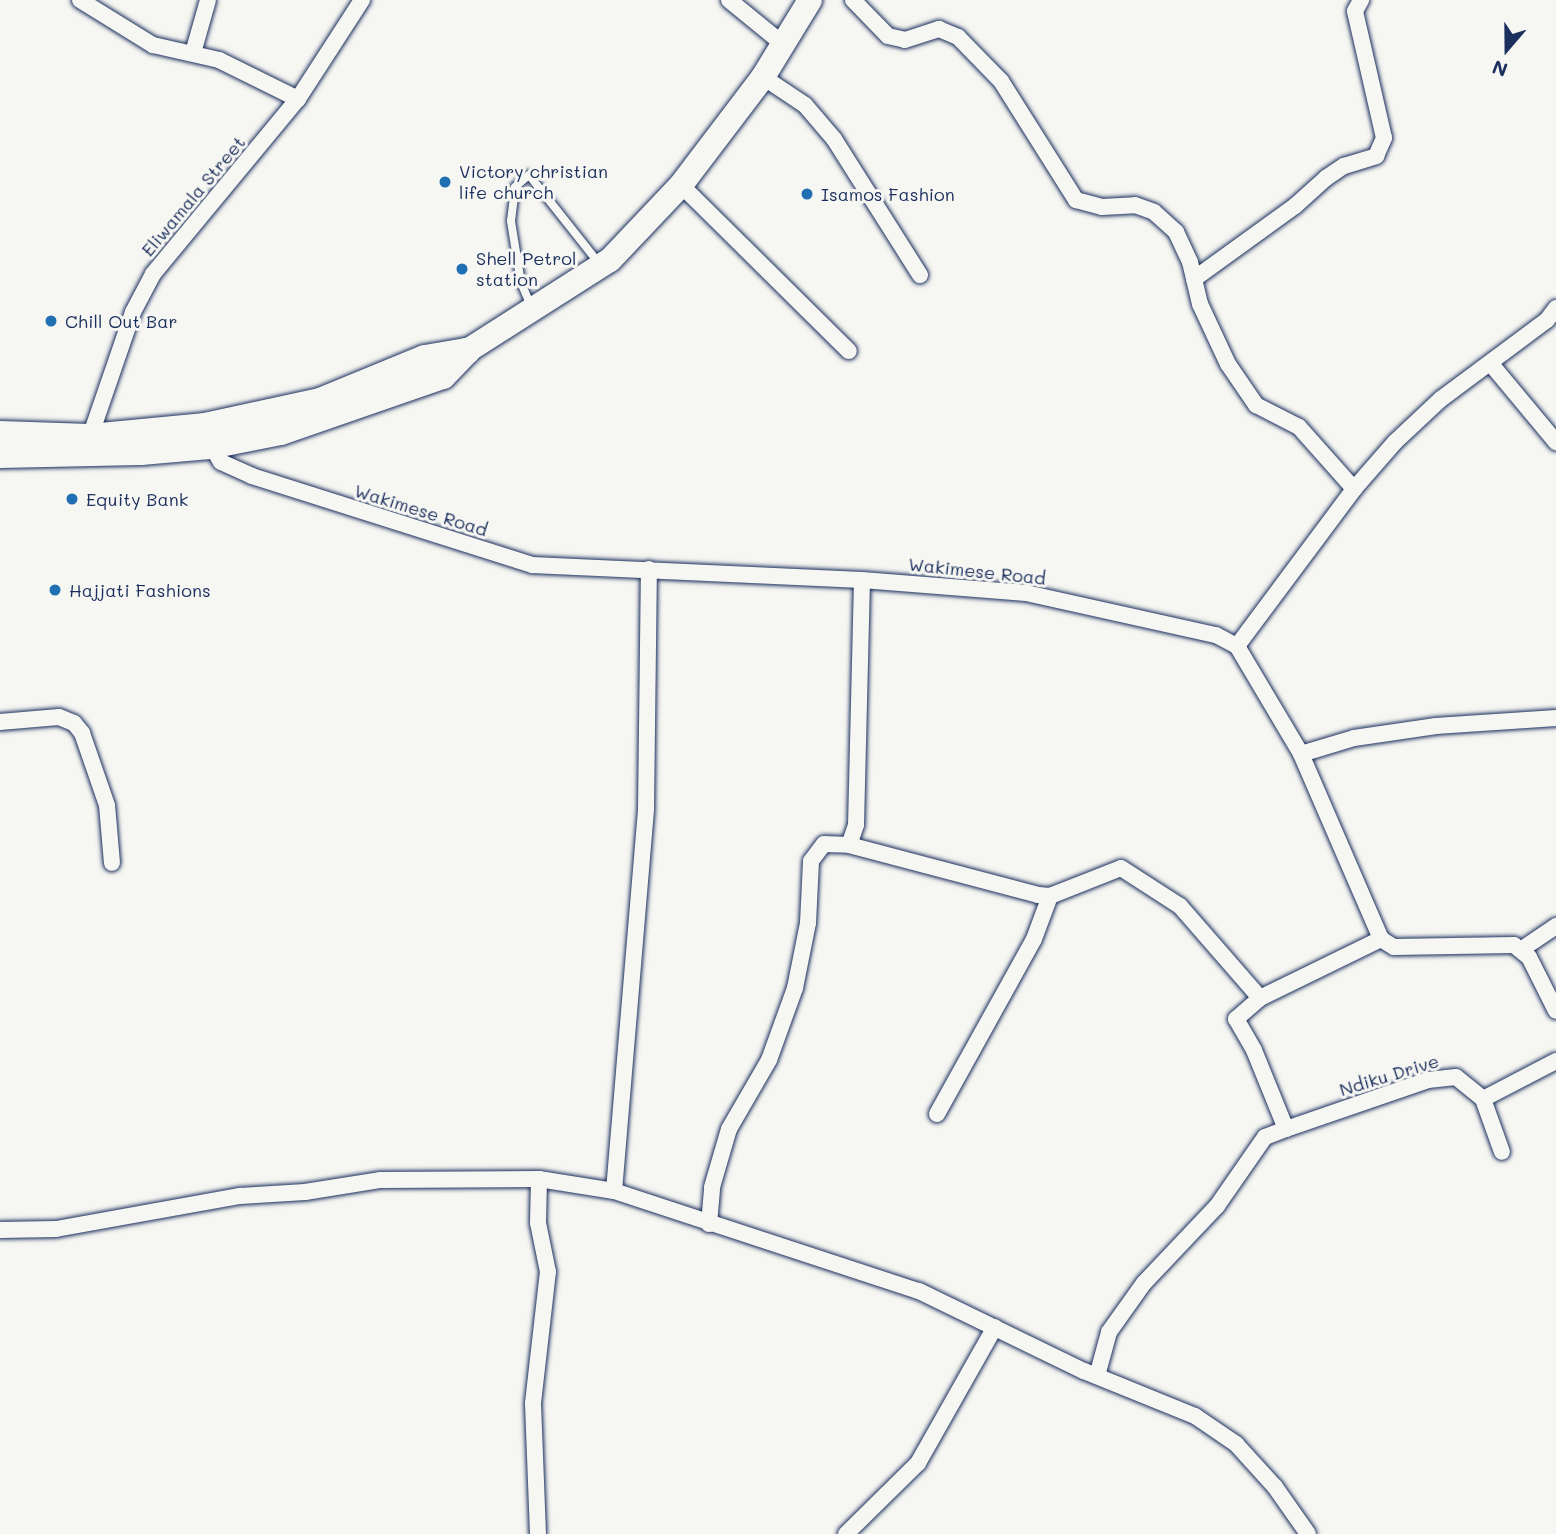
<!DOCTYPE html>
<html>
<head>
<meta charset="utf-8">
<style>
	body { margin:0 }
	#map { position:relative; width:1556px; height:1534px; overflow:hidden; background:#f6f6f2; font-family:Mali,sans-serif }
	div>[style] { position:absolute }
	.roads { filter:drop-shadow(0 0 2px #1b2f5e) drop-shadow(0 0 2px #1b2f5e) }
	.service>* { height:8px; margin:-4px; padding:0 4px; transform-origin:4px; border-radius:4px; background:#f6f6f2 }
	.minor>* { height:16px; margin:-8px; padding:0 8px; transform-origin:8px; border-radius:8px; background:#f6f6f2 }
	.primary>* { height:24px; margin:-12px; padding:0 12px; transform-origin:12px; border-radius:12px; background:#f6f6f2 }
	.trunk>* { height:26px; margin:-13px; padding:0 13px; transform-origin:13px; border-radius:13px; background:#f6f6f2 }
	.dots>* { width:19px; height:19px; translate:-50% -50%; box-sizing:border-box; border:4px solid #f6f6f2; border-radius:50% }
	span { translate:-50% -50%; white-space:nowrap; text-align:center; line-height:1.15; -webkit-text-stroke:6px #f6f6f2; paint-order:stroke }
	.poi-label { font-size:18px; color:#1b2f5e }
	.left { translate:0 -50%; text-align:left }
	.street-label { font-size:18px; color:#1b2f5e }
	.north { position:absolute; left:1472px; top:14px; width:70px; height:70px; -webkit-text-stroke:5px #f6f6f2; paint-order:stroke; rotate:200deg; font-size:19px; font-weight:700; line-height:28px; text-align:center; color:#1b2f5e }
	.north::after { content:''; display:block; margin:auto; width:24px; height:32px; background:#1b2f5e; clip-path:polygon(50% 0,100% 100%,50% 72%,0 100%) }
</style>
</head>
<body>
<div id="map">
	<div class="roads">
		<div class="service">
			<div style="left:531px;top:306px;width:25px;rotate:-113deg"></div>
			<div style="left:521px;top:283px;width:63px;rotate:-99.2deg"></div>
			<div style="left:511px;top:221px;width:34px;rotate:-83deg"></div>
			<div style="left:515px;top:187px;width:18px;rotate:-41deg"></div>
			<div style="left:529px;top:175px;width:111px;rotate:51.6deg"></div>
		</div>
		<div class="minor">
			<div style="left:80px;top:0;width:86px;rotate:31.7deg"></div>
			<div style="left:153px;top:45px;width:68px;rotate:12.8deg"></div>
			<div style="left:219px;top:60px;width:88px;rotate:26.3deg"></div>
			<div style="left:729px;top:0;width:70px;rotate:39.2deg"></div>
			<div style="left:853px;top:0;width:50px;rotate:45.8deg"></div>
			<div style="left:888px;top:36px;width:17px;rotate:13deg"></div>
			<div style="left:905px;top:40px;width:36px;rotate:-18deg"></div>
			<div style="left:939px;top:29px;width:21px;rotate:23deg"></div>
			<div style="left:958px;top:37px;width:62px;rotate:45.7deg"></div>
			<div style="left:1001px;top:81px;width:141px;rotate:57.8deg"></div>
			<div style="left:1076px;top:200px;width:27px;rotate:15deg"></div>
			<div style="left:1102px;top:207px;width:33px;rotate:-3deg"></div>
			<div style="left:1135px;top:205px;width:20px;rotate:20deg"></div>
			<div style="left:1154px;top:212px;width:30px;rotate:42deg"></div>
			<div style="left:1176px;top:232px;width:33px;rotate:65deg"></div>
			<div style="left:1190px;top:262px;width:43px;rotate:76.6deg"></div>
			<div style="left:1200px;top:304px;width:66px;rotate:65deg"></div>
			<div style="left:1228px;top:364px;width:50px;rotate:55.7deg"></div>
			<div style="left:1256px;top:405px;width:48px;rotate:27.1deg"></div>
			<div style="left:1299px;top:427px;width:83px;rotate:48.4deg"></div>
			<div style="left:193px;top:53px;width:55px;rotate:-74.2deg"></div>
			<div style="left:763px;top:77px;width:50px;rotate:33.7deg"></div>
			<div style="left:805px;top:105px;width:45px;rotate:49.5deg"></div>
			<div style="left:834px;top:139px;width:161px;rotate:57.7deg"></div>
			<div style="left:681px;top:185px;width:236px;rotate:44.7deg"></div>
			<div style="left:1194px;top:279px;width:125px;rotate:-35.9deg"></div>
			<div style="left:1295px;top:206px;width:42px;rotate:-42.1deg"></div>
			<div style="left:1326px;top:178px;width:22px;rotate:-34deg"></div>
			<div style="left:1344px;top:166px;width:34px;rotate:-17deg"></div>
			<div style="left:1376px;top:156px;width:20px;rotate:-66deg"></div>
			<div style="left:1384px;top:138px;width:130px;rotate:-102.9deg"></div>
			<div style="left:1355px;top:11px;width:13px;rotate:-61deg"></div>
			<div style="left:1491px;top:364px;width:102px;rotate:50.2deg"></div>
			<div style="left:90px;top:437px;width:132px;rotate:-71deg"></div>
			<div style="left:133px;top:312px;width:43px;rotate:-62.2deg"></div>
			<div style="left:153px;top:274px;width:227px;rotate:-50.4deg"></div>
			<div style="left:298px;top:99px;width:118px;rotate:-57.1deg"></div>
			<div style="left:208px;top:439px;width:26px;rotate:61deg"></div>
			<div style="left:221px;top:462px;width:34px;rotate:24deg"></div>
			<div style="left:252px;top:476px;width:294px;rotate:17.6deg"></div>
			<div style="left:532px;top:565px;width:330px;rotate:2.6deg"></div>
			<div style="left:862px;top:580px;width:165px;rotate:4.5deg"></div>
			<div style="left:1026px;top:593px;width:195px;rotate:12.5deg"></div>
			<div style="left:1216px;top:635px;width:24px;rotate:28deg"></div>
			<div style="left:1237px;top:646px;width:126px;rotate:59.3deg"></div>
			<div style="left:1301px;top:754px;width:202px;rotate:66.6deg"></div>
			<div style="left:1381px;top:939px;width:15px;rotate:32deg"></div>
			<div style="left:1394px;top:947px;width:120px;rotate:-1deg"></div>
			<div style="left:1514px;top:945px;width:19px;rotate:39deg"></div>
			<div style="left:1529px;top:957px;width:60px;rotate:63.4deg"></div>
			<div style="left:862px;top:580px;width:245px;rotate:91.4deg"></div>
			<div style="left:856px;top:825px;width:21px;rotate:109deg"></div>
			<div style="left:849px;top:845px;width:196px;rotate:14.8deg"></div>
			<div style="left:1038px;top:895px;width:12px;rotate:5deg"></div>
			<div style="left:1050px;top:896px;width:76px;rotate:-21.5deg"></div>
			<div style="left:1121px;top:868px;width:70px;rotate:32.8deg"></div>
			<div style="left:1180px;top:906px;width:122px;rotate:49deg"></div>
			<div style="left:1237px;top:646px;width:196px;rotate:-53.3deg"></div>
			<div style="left:1354px;top:489px;width:62px;rotate:-48.9deg"></div>
			<div style="left:1395px;top:442px;width:63px;rotate:-43.1deg"></div>
			<div style="left:1441px;top:399px;width:132px;rotate:-36.7deg"></div>
			<div style="left:1547px;top:320px;width:15px;rotate:-53deg"></div>
			<div style="left:0;top:722px;width:59px;rotate:-4.8deg"></div>
			<div style="left:59px;top:717px;width:16px;rotate:22deg"></div>
			<div style="left:74px;top:723px;width:13px;rotate:51deg"></div>
			<div style="left:82px;top:733px;width:76px;rotate:70.9deg"></div>
			<div style="left:107px;top:805px;width:58px;rotate:85.1deg"></div>
			<div style="left:1301px;top:754px;width:55px;rotate:-16.8deg"></div>
			<div style="left:1354px;top:738px;width:83px;rotate:-8.3deg"></div>
			<div style="left:1436px;top:726px;width:120px;rotate:-3.8deg"></div>
			<div style="left:1522px;top:949px;width:41px;rotate:-34.1deg"></div>
			<div style="left:1483px;top:1099px;width:82px;rotate:-27.5deg"></div>
			<div style="left:937px;top:1114px;width:200px;rotate:-61deg"></div>
			<div style="left:1034px;top:939px;width:46px;rotate:-69.6deg"></div>
			<div style="left:1286px;top:1129px;width:150px;rotate:-19deg"></div>
			<div style="left:1428px;top:1080px;width:28px;rotate:-6deg"></div>
			<div style="left:1456px;top:1077px;width:35px;rotate:39deg"></div>
			<div style="left:1483px;top:1099px;width:56px;rotate:70.3deg"></div>
			<div style="left:614px;top:1191px;width:383px;rotate:-85.2deg"></div>
			<div style="left:646px;top:809px;width:240px;rotate:-89.3deg"></div>
			<div style="left:709px;top:1224px;width:37px;rotate:-85deg"></div>
			<div style="left:712px;top:1187px;width:60px;rotate:-73.7deg"></div>
			<div style="left:729px;top:1129px;width:80px;rotate:-59.9deg"></div>
			<div style="left:769px;top:1060px;width:77px;rotate:-70.1deg"></div>
			<div style="left:795px;top:988px;width:66px;rotate:-78.7deg"></div>
			<div style="left:808px;top:923px;width:62px;rotate:-87.2deg"></div>
			<div style="left:811px;top:861px;width:21px;rotate:-53deg"></div>
			<div style="left:824px;top:844px;width:25px;rotate:2deg"></div>
			<div style="left:0;top:1230px;width:56px;rotate:-1deg"></div>
			<div style="left:56px;top:1229px;width:187px;rotate:-10.2deg"></div>
			<div style="left:240px;top:1196px;width:65px;rotate:-3.5deg"></div>
			<div style="left:305px;top:1192px;width:77px;rotate:-9deg"></div>
			<div style="left:381px;top:1180px;width:158px;rotate:-0.4deg"></div>
			<div style="left:539px;top:1179px;width:76px;rotate:9.1deg"></div>
			<div style="left:614px;top:1191px;width:321px;rotate:18.2deg"></div>
			<div style="left:919px;top:1291px;width:183px;rotate:25.9deg"></div>
			<div style="left:1084px;top:1371px;width:120px;rotate:22.1deg"></div>
			<div style="left:1195px;top:1416px;width:50px;rotate:34.3deg"></div>
			<div style="left:1236px;top:1444px;width:58px;rotate:47.8deg"></div>
			<div style="left:1275px;top:1487px;width:57px;rotate:54.9deg"></div>
			<div style="left:1097px;top:1376px;width:46px;rotate:-74.7deg"></div>
			<div style="left:1109px;top:1332px;width:60px;rotate:-54.5deg"></div>
			<div style="left:1144px;top:1283px;width:106px;rotate:-46.5deg"></div>
			<div style="left:1217px;top:1206px;width:84px;rotate:-55.2deg"></div>
			<div style="left:1265px;top:1137px;width:22px;rotate:-21deg"></div>
			<div style="left:1286px;top:1129px;width:85px;rotate:-112.1deg"></div>
			<div style="left:1254px;top:1050px;width:36px;rotate:-120deg"></div>
			<div style="left:1236px;top:1019px;width:32px;rotate:-41deg"></div>
			<div style="left:1260px;top:998px;width:135px;rotate:-26deg"></div>
			<div style="left:538px;top:1534px;width:131px;rotate:-92.2deg"></div>
			<div style="left:533px;top:1403px;width:132px;rotate:-83.5deg"></div>
			<div style="left:548px;top:1272px;width:50px;rotate:-101.5deg"></div>
			<div style="left:538px;top:1223px;width:44px;rotate:-88.7deg"></div>
			<div style="left:846px;top:1534px;width:101px;rotate:-44.6deg"></div>
			<div style="left:918px;top:1463px;width:156px;rotate:-60.5deg"></div>
		</div>
		<div class="primary">
			<div style="left:467px;top:351px;width:169px;rotate:-32.5deg"></div>
			<div style="left:610px;top:260px;width:103px;rotate:-46.6deg"></div>
			<div style="left:681px;top:185px;width:136px;rotate:-52.8deg"></div>
			<div style="left:763px;top:77px;width:90px;rotate:-58.6deg"></div>
		</div>
		<div class="trunk">
			<div style="left:0;top:434px;width:90px;rotate:1.9deg"></div>
			<div style="left:90px;top:437px;width:116px;rotate:-5.5deg"></div>
			<div style="left:205px;top:426px;width:118px;rotate:-12.3deg"></div>
			<div style="left:320px;top:401px;width:113px;rotate:-22.3deg"></div>
			<div style="left:425px;top:358px;width:43px;rotate:-9.5deg"></div>
			<div style="left:0;top:455px;width:141px;rotate:-1.2deg"></div>
			<div style="left:141px;top:452px;width:69px;rotate:-5deg"></div>
			<div style="left:210px;top:446px;width:72px;rotate:-11.2deg"></div>
			<div style="left:281px;top:432px;width:171px;rotate:-19.1deg"></div>
			<div style="left:443px;top:376px;width:35px;rotate:-46deg"></div>
		</div>
	</div>
	<div class="dots">
		<div style="left:445px;top:182px;background:#1f6fb2"></div>
		<div style="left:807px;top:194px;background:#1f6fb2"></div>
		<div style="left:462px;top:269px;background:#1f6fb2"></div>
		<div style="left:51px;top:321px;background:#1f6fb2"></div>
		<div style="left:72px;top:499px;background:#1f6fb2"></div>
		<div style="left:55px;top:590px;background:#1f6fb2"></div>
	</div>
	<div class="poi-label">
		<span class="left" style="left:459px;top:182px">Victory christian<br>life church</span>
		<span class="left" style="left:821px;top:194px">Isamos Fashion</span>
		<span class="left" style="left:476px;top:269px">Shell Petrol<br>station</span>
		<span class="left" style="left:65px;top:321px">Chill Out Bar</span>
		<span class="left" style="left:86px;top:499px">Equity Bank</span>
		<span class="left" style="left:69px;top:590px">Hajjati Fashions</span>
	</div>
	<div class="street-label">
		<span style="left:193px;top:196px;rotate:-50deg">Eliwamala Street</span>
		<span style="left:421px;top:510px;rotate:17deg">Wakimese Road</span>
		<span style="left:977px;top:571px;rotate:6deg">Wakimese Road</span>
		<span style="left:1389px;top:1075px;rotate:-17deg">Ndiku Drive</span>
	</div>
	<div class="north">N</div>
</div>
</body>
</html>
